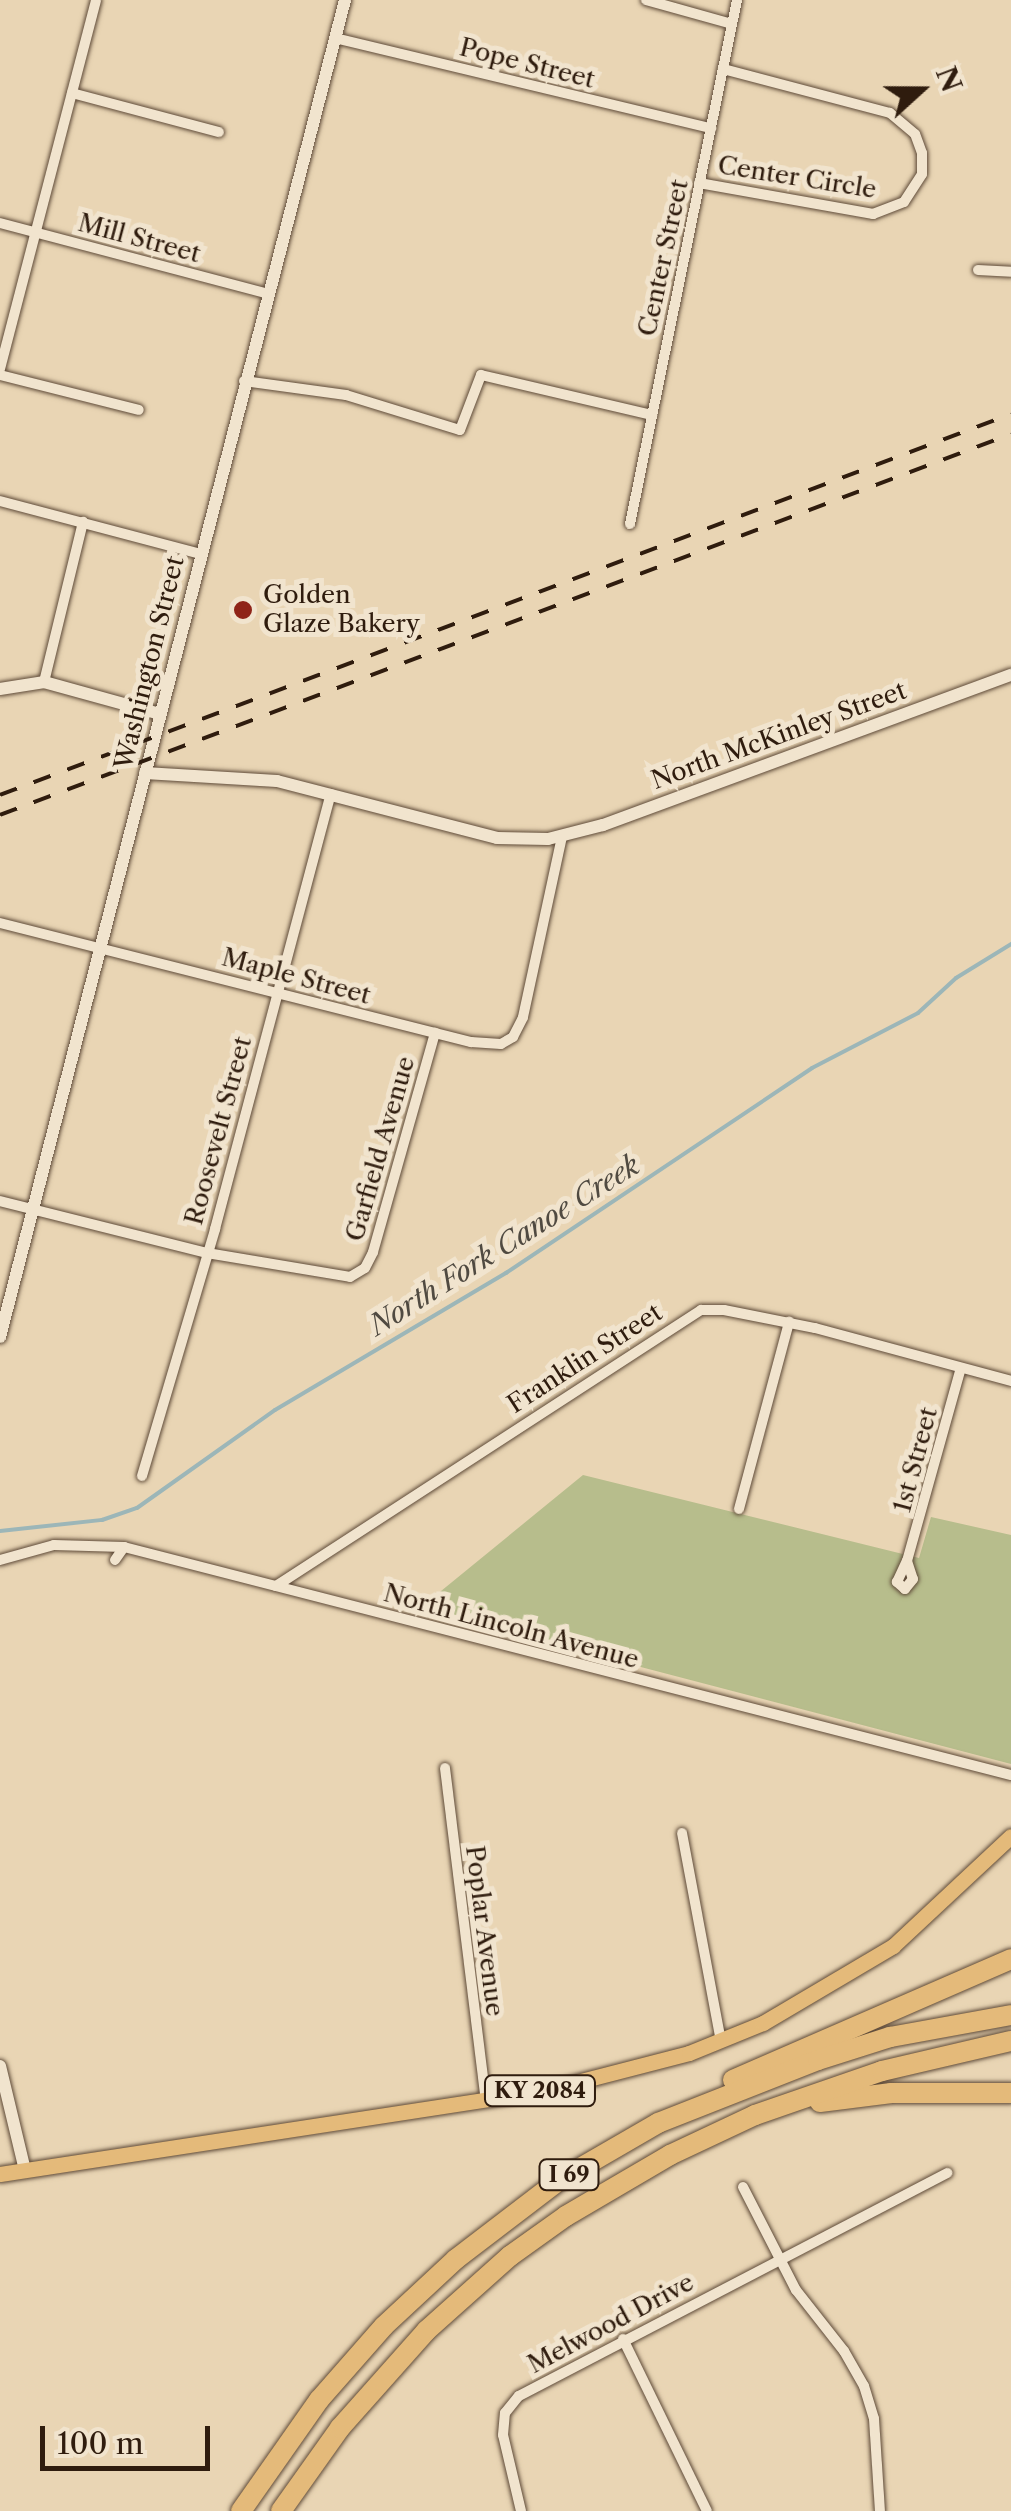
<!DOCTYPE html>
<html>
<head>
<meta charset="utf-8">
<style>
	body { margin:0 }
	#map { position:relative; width:1011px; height:2511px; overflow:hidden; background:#e9d5b4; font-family:"Libre Caslon Text",serif }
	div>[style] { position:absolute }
	.green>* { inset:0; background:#b7bd8c }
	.stream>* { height:4px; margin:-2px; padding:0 2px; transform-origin:2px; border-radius:2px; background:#9cb6b8 }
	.roads { filter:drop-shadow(0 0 2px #5e4a38) drop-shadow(0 0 2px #5e4a38) }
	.minor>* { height:10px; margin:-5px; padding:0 5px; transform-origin:5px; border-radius:5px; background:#f1e4ce }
	.tertiary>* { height:12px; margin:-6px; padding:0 6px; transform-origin:6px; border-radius:6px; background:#f1e4ce }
	.primary>* { height:15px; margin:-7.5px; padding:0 7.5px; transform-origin:7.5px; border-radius:7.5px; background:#e4ba7a }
	.motorway>* { height:20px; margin:-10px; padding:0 10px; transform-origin:10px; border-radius:10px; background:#e4ba7a }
	.rail>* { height:4px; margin-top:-2px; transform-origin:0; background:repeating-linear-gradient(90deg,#2f1c0e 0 18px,transparent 0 36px) }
	.dots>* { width:28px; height:28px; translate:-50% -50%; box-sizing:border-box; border:5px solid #f1e4ce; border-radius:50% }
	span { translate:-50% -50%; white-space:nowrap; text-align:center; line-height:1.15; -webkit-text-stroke:10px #f1e4ce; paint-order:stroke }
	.shield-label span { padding:2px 8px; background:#f1e4ce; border:2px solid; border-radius:8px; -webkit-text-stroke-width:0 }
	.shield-label { font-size:22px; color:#2f1c0e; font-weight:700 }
	.street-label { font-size:25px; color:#2f1c0e }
	.poi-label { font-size:25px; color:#2f1c0e }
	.left { translate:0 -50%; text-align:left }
	.water-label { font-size:28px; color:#504a41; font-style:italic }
	.north { position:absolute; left:871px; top:40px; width:100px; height:100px; -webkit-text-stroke:8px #f1e4ce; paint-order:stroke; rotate:69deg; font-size:28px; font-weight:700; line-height:40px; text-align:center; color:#2f1c0e }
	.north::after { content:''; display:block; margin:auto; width:35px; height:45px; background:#2f1c0e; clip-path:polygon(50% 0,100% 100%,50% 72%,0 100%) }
	.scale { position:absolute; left:40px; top:2426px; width:170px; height:45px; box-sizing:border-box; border:5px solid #2f1c0e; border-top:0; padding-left:12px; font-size:30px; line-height:35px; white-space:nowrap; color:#2f1c0e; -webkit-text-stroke:8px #f1e4ce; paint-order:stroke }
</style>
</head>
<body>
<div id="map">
	<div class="green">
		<div style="clip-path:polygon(583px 1475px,919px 1558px,931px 1517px,1011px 1535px,1011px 1764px,419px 1609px)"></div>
	</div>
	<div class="stream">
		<div style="left:0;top:1531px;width:103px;rotate:-6.2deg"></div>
		<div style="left:102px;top:1520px;width:37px;rotate:-19deg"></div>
		<div style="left:137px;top:1508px;width:169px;rotate:-35.4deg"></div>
		<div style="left:275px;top:1410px;width:269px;rotate:-30.7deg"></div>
		<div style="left:506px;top:1273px;width:368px;rotate:-33.8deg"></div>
		<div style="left:812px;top:1068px;width:119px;rotate:-27.4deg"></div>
		<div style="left:918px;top:1013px;width:52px;rotate:-42.6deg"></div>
		<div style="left:956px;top:978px;width:65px;rotate:-31.7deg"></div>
	</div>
	<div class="roads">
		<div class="minor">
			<div style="left:646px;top:0;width:89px;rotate:15.6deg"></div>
			<div style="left:335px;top:38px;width:387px;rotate:13.5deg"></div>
			<div style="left:72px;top:93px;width:152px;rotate:14.9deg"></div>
			<div style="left:699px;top:183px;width:177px;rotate:10.1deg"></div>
			<div style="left:873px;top:214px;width:33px;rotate:-21deg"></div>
			<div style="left:904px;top:202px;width:33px;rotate:-57deg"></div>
			<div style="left:922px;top:174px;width:21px;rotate:-90deg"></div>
			<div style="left:922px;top:153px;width:20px;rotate:-110deg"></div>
			<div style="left:915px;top:134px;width:33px;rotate:-140deg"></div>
			<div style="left:890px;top:113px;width:173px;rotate:-165.2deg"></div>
			<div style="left:0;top:223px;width:277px;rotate:14.8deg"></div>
			<div style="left:978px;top:270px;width:33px;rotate:3deg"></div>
			<div style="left:0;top:369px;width:381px;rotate:-75.4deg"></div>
			<div style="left:0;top:375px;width:143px;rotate:14.1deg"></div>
			<div style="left:244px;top:381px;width:103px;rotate:7.8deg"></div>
			<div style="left:346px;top:395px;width:119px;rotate:17.1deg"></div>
			<div style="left:460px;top:430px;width:59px;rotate:-69.1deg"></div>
			<div style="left:481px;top:375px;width:176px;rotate:13.2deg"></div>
			<div style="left:0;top:501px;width:207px;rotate:14.8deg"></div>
			<div style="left:630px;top:524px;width:535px;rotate:-78.46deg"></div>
			<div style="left:44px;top:682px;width:165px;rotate:-76.3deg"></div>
			<div style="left:0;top:923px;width:486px;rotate:14.2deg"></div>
			<div style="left:471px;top:1042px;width:30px;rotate:4deg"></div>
			<div style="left:501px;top:1044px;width:14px;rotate:-30deg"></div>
			<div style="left:513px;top:1037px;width:22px;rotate:-63deg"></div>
			<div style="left:523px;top:1017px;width:184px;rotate:-77.8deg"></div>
			<div style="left:0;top:1201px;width:213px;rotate:14.1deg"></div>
			<div style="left:207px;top:1253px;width:145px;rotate:9.5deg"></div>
			<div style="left:350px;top:1277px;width:17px;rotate:-31deg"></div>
			<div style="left:365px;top:1268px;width:18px;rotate:-63deg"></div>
			<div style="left:373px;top:1252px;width:228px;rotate:-74.2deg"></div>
			<div style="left:142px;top:1476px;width:258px;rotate:-73.5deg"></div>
			<div style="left:215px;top:1229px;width:450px;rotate:-75.1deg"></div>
			<div style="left:739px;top:1509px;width:194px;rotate:-75deg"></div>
			<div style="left:0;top:1560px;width:56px;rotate:-15.5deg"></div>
			<div style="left:54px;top:1545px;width:70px;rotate:1.6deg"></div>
			<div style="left:124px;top:1547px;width:916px;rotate:14.42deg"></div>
			<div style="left:115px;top:1560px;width:16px;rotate:-55deg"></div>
			<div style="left:907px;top:1561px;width:200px;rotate:-74.4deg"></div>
			<div style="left:907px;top:1561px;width:19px;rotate:72deg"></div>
			<div style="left:913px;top:1579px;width:13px;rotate:129deg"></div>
			<div style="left:905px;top:1589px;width:11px;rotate:-139deg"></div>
			<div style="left:897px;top:1582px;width:23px;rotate:-65deg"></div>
			<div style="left:276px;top:1586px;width:507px;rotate:-33deg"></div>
			<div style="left:701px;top:1310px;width:23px"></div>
			<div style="left:724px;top:1310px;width:93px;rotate:11.2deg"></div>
			<div style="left:815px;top:1328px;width:203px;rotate:15.1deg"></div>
			<div style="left:445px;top:1768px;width:335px;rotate:83deg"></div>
			<div style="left:682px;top:1833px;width:212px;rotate:79.4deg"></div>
			<div style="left:743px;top:2187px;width:116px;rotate:62.8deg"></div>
			<div style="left:796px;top:2290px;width:78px;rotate:51.8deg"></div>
			<div style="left:844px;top:2351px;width:40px;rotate:60.3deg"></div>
			<div style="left:864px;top:2386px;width:34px;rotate:73deg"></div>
			<div style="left:874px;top:2419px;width:92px;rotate:86.3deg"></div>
			<div style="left:623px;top:2339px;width:191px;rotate:64deg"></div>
			<div style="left:521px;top:2511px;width:78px;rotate:-103.3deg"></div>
			<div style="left:503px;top:2435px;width:22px;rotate:-85deg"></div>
			<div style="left:505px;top:2413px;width:22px;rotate:-51deg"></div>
			<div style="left:519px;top:2396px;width:483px;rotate:-27.5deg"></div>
		</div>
		<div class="tertiary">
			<div style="left:0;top:689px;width:45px;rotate:-9deg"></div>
			<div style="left:44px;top:682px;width:120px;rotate:15.4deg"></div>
			<div style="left:145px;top:773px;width:132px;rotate:3.5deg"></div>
			<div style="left:277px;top:781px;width:227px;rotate:14.5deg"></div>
			<div style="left:497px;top:838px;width:51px;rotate:1.1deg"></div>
			<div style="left:548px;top:839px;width:57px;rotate:-14.3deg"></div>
			<div style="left:603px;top:825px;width:435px;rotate:-20.2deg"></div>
			<div style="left:0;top:1337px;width:1381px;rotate:-75.53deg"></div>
			<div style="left:0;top:2066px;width:107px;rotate:76.5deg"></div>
		</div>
		<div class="primary">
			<div style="left:0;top:2174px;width:548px;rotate:-8.71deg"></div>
			<div style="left:542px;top:2091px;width:152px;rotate:-14.5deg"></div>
			<div style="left:689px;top:2053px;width:80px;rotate:-22.1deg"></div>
			<div style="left:763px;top:2023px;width:151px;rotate:-30.6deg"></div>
			<div style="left:893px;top:1946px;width:161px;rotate:-43deg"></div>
		</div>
		<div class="motorway">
			<div style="left:733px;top:2080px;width:303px;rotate:-23.5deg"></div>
			<div style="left:820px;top:2102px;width:72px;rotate:-7.2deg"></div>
			<div style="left:891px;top:2093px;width:120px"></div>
			<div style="left:241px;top:2511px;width:136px;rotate:-54.9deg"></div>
			<div style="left:319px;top:2400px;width:98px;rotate:-48.7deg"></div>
			<div style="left:384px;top:2326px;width:98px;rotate:-42.9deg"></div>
			<div style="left:456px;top:2259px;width:128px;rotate:-37.4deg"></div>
			<div style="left:558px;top:2181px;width:116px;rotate:-30.1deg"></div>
			<div style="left:658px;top:2123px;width:172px;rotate:-21.5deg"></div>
			<div style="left:818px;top:2060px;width:76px;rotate:-17.7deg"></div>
			<div style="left:890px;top:2037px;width:123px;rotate:-10.3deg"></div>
			<div style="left:281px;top:2511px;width:102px;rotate:-54.6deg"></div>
			<div style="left:340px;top:2428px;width:130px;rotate:-48.4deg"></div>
			<div style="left:426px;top:2331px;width:113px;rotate:-41.8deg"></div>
			<div style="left:510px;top:2256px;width:69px;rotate:-35.5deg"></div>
			<div style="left:566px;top:2216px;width:121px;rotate:-30.4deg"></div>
			<div style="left:670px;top:2155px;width:94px;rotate:-25.2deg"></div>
			<div style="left:755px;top:2115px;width:134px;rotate:-19.1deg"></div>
			<div style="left:882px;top:2071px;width:132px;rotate:-13.1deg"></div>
		</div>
	</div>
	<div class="rail">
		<div style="left:0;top:795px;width:1080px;rotate:-20.65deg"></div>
		<div style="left:0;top:815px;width:1080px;rotate:-20.65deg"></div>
	</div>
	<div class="dots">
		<div style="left:243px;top:610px;background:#8f2418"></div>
	</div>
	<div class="shield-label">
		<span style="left:540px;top:2091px">KY 2084</span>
		<span style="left:569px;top:2175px">I 69</span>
	</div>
	<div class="street-label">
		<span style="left:527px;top:64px;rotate:14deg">Pope Street</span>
		<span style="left:797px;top:178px;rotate:9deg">Center Circle</span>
		<span style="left:139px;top:239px;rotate:15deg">Mill Street</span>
		<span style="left:664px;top:258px;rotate:-78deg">Center Street</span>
		<span style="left:150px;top:663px;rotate:-76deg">Washington Street</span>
		<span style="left:779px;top:736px;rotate:-20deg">North McKinley Street</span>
		<span style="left:296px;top:977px;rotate:15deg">Maple Street</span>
		<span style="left:219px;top:1131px;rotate:-75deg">Roosevelt Street</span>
		<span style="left:381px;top:1149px;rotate:-74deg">Garfield Avenue</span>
		<span style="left:585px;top:1359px;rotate:-33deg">Franklin Street</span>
		<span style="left:916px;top:1460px;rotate:-75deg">1st Street</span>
		<span style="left:511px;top:1627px;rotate:15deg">North Lincoln Avenue</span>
		<span style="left:484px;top:1931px;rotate:83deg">Poplar Avenue</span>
		<span style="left:611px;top:2324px;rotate:-28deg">Melwood Drive</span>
	</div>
	<div class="poi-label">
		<span class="left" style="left:263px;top:610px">Golden<br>Glaze Bakery</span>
	</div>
	<div class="water-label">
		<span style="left:504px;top:1245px;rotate:-32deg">North Fork Canoe Creek</span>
	</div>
	<div class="north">N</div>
	<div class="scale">100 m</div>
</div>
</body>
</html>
